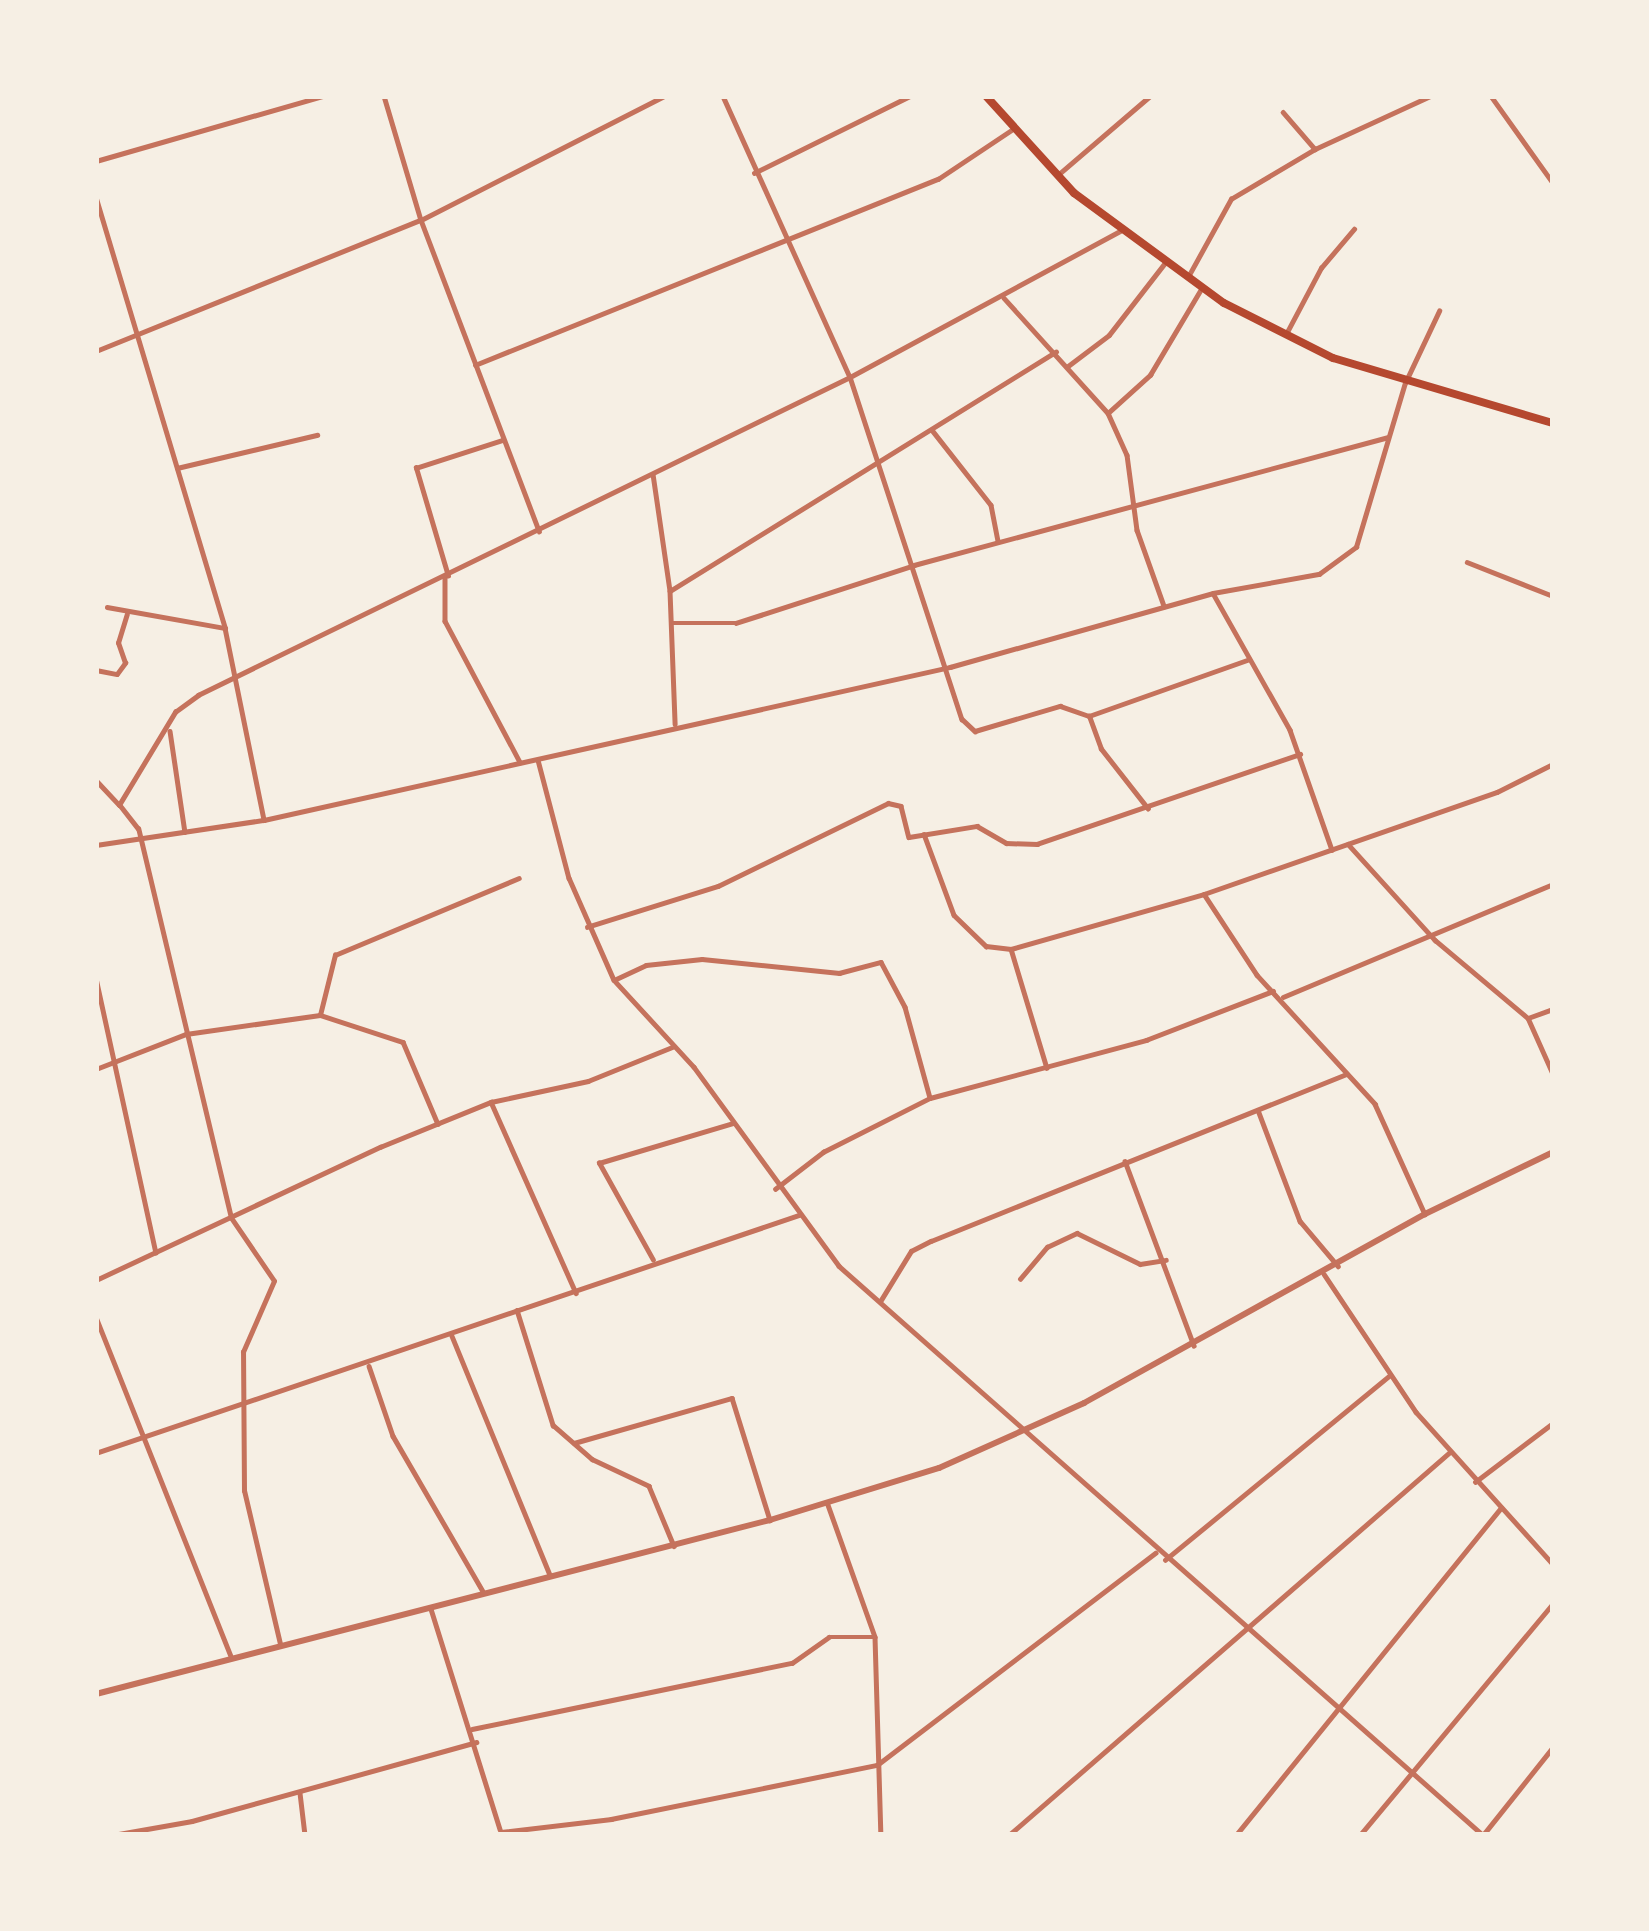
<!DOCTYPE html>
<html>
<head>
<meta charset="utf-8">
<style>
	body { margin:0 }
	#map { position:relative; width:1649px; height:1931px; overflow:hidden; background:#f6efe4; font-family:"Fira Sans Condensed",sans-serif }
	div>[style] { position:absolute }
	.minor>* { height:4.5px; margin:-2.25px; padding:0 2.25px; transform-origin:2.25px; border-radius:2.25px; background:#c5725c }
	.tertiary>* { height:6px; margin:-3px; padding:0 3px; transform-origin:3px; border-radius:3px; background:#c5725c }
	.primary>* { height:8px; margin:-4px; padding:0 4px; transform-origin:4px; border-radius:4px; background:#b5482f }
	span { translate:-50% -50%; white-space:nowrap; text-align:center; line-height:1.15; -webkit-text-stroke:9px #f6efe4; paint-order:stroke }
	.frame { position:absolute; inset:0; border:99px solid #f6efe4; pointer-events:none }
</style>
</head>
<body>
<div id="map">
	<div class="minor">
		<div style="left:384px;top:96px;width:129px;rotate:73.4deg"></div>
		<div style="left:421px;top:220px;width:333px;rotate:69.2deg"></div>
		<div style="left:723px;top:96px;width:308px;rotate:65.7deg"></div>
		<div style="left:850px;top:377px;width:360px;rotate:71.9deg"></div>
		<div style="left:962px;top:719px;width:18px;rotate:43deg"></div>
		<div style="left:975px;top:731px;width:89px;rotate:-16.4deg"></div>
		<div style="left:1060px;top:706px;width:31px;rotate:19deg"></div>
		<div style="left:1491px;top:96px;width:107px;rotate:54.5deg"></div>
		<div style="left:1283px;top:112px;width:49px;rotate:49.1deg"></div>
		<div style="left:96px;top:161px;width:235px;rotate:-16deg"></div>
		<div style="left:754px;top:173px;width:174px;rotate:-26.3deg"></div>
		<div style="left:1059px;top:174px;width:120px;rotate:-40.6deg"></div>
		<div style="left:96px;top:197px;width:450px;rotate:73.3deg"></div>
		<div style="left:225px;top:628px;width:196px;rotate:78.5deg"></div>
		<div style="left:1189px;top:275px;width:87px;rotate:-61.1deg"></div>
		<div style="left:1231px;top:199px;width:98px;rotate:-30.8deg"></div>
		<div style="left:1315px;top:149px;width:127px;rotate:-24.7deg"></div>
		<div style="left:1004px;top:298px;width:155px;rotate:47.9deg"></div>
		<div style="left:1108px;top:413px;width:46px;rotate:65.7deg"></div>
		<div style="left:1127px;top:455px;width:76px;rotate:82.4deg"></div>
		<div style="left:1137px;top:530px;width:81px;rotate:70.4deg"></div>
		<div style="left:1286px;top:334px;width:75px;rotate:-62.1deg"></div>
		<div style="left:1321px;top:268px;width:51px;rotate:-49.8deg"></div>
		<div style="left:96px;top:351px;width:350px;rotate:-22deg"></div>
		<div style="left:421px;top:220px;width:273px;rotate:-27deg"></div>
		<div style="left:475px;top:365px;width:499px;rotate:-21.9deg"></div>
		<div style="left:938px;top:179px;width:90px;rotate:-33.7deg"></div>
		<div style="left:1068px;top:366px;width:51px;rotate:-37.1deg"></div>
		<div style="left:1109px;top:335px;width:90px;rotate:-52.2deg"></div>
		<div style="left:1108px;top:413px;width:57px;rotate:-42.1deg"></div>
		<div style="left:1150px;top:375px;width:100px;rotate:-59.3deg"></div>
		<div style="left:932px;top:430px;width:95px;rotate:51.8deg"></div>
		<div style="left:991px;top:505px;width:37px;rotate:79deg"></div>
		<div style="left:177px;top:468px;width:144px;rotate:-13.3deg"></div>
		<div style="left:653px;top:474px;width:118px;rotate:81.7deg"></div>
		<div style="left:670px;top:591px;width:133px;rotate:87.8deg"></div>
		<div style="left:1467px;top:562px;width:92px;rotate:21.6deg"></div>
		<div style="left:448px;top:576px;width:113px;rotate:-106.5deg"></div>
		<div style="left:416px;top:468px;width:90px;rotate:-18deg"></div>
		<div style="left:445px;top:578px;width:43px;rotate:90deg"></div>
		<div style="left:445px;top:621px;width:160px;rotate:62deg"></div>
		<div style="left:670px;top:591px;width:454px;rotate:-31.8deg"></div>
		<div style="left:1214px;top:595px;width:155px;rotate:60.6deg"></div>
		<div style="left:1290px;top:730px;width:127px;rotate:70.7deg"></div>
		<div style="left:107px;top:607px;width:120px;rotate:10.1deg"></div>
		<div style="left:673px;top:623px;width:63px"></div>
		<div style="left:736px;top:623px;width:187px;rotate:-18deg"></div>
		<div style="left:914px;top:565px;width:490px;rotate:-15.1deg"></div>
		<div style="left:96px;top:670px;width:21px;rotate:11deg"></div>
		<div style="left:117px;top:674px;width:14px;rotate:-54deg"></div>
		<div style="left:125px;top:663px;width:21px;rotate:-109deg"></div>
		<div style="left:118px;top:643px;width:30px;rotate:-73deg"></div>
		<div style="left:170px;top:731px;width:102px;rotate:81.6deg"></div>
		<div style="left:538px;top:760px;width:122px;rotate:75.3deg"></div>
		<div style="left:569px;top:878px;width:111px;rotate:66.2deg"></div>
		<div style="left:614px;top:980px;width:118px;rotate:47.4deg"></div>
		<div style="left:694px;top:1067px;width:246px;rotate:53.9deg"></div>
		<div style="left:839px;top:1266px;width:859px;rotate:41.46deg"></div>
		<div style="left:96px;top:780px;width:34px;rotate:47deg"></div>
		<div style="left:1148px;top:809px;width:76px;rotate:-128.1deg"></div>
		<div style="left:1101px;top:749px;width:35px;rotate:-110deg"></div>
		<div style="left:1089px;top:716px;width:168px;rotate:-19.5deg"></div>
		<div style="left:924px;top:834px;width:86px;rotate:69.7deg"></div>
		<div style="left:954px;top:915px;width:45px;rotate:44.1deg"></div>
		<div style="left:986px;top:946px;width:25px;rotate:7deg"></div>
		<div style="left:1011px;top:949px;width:201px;rotate:-15.9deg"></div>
		<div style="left:1204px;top:894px;width:310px;rotate:-19.2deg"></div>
		<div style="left:1497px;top:792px;width:63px;rotate:-26.6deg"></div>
		<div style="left:1348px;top:844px;width:130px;rotate:47.8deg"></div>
		<div style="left:1435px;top:940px;width:121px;rotate:40deg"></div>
		<div style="left:1528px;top:1018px;width:27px;rotate:-20deg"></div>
		<div style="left:96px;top:845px;width:170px;rotate:-8.5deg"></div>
		<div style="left:264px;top:820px;width:703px;rotate:-12.57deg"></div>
		<div style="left:950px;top:667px;width:273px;rotate:-15.7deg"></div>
		<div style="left:1213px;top:593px;width:108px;rotate:-10.2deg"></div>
		<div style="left:1319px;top:574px;width:46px;rotate:-36.1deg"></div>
		<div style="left:1356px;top:547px;width:171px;rotate:-73.4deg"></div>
		<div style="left:1405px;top:383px;width:80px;rotate:-64.7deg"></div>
		<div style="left:1204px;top:894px;width:97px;rotate:56.8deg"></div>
		<div style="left:1257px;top:975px;width:175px;rotate:47.5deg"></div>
		<div style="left:1375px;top:1104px;width:121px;rotate:65.6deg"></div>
		<div style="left:587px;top:927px;width:137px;rotate:-17.4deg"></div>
		<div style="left:718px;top:886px;width:189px;rotate:-26deg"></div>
		<div style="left:888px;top:803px;width:13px;rotate:13deg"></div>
		<div style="left:901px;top:806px;width:32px;rotate:76deg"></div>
		<div style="left:909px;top:837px;width:69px;rotate:-9.2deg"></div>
		<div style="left:977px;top:826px;width:34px;rotate:30deg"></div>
		<div style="left:1006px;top:843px;width:31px;rotate:2deg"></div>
		<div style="left:1037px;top:844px;width:278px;rotate:-18.9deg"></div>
		<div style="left:1011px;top:949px;width:124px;rotate:73.2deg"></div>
		<div style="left:96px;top:978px;width:281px;rotate:77.7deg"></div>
		<div style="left:614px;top:980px;width:35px;rotate:-25deg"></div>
		<div style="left:646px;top:965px;width:56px;rotate:-6.1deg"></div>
		<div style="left:702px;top:959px;width:138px;rotate:5.8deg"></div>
		<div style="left:839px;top:973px;width:43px;rotate:-14.7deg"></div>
		<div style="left:881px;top:962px;width:51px;rotate:61.9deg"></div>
		<div style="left:905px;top:1007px;width:94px;rotate:74.6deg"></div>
		<div style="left:1283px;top:997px;width:293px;rotate:-22.7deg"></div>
		<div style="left:320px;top:1015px;width:62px;rotate:-76deg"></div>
		<div style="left:335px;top:955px;width:199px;rotate:-22.7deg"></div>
		<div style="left:1528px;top:1018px;width:61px;rotate:65.9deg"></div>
		<div style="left:96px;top:1069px;width:97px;rotate:-21.3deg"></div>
		<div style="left:186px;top:1034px;width:135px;rotate:-8.1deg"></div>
		<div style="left:320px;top:1015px;width:87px;rotate:18deg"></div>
		<div style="left:403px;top:1042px;width:89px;rotate:66.9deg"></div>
		<div style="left:491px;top:1102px;width:209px;rotate:66deg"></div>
		<div style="left:1258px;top:1110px;width:119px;rotate:69.3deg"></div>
		<div style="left:1300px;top:1221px;width:59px;rotate:49.8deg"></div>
		<div style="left:1125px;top:1161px;width:197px;rotate:69.5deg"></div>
		<div style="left:775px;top:1189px;width:61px;rotate:-37.6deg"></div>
		<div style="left:823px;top:1152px;width:120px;rotate:-26.8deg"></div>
		<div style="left:930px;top:1098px;width:224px;rotate:-15deg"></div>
		<div style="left:1146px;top:1040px;width:136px;rotate:-21.1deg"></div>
		<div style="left:653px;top:1260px;width:111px;rotate:-119.1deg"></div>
		<div style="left:599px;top:1163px;width:140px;rotate:-16.6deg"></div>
		<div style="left:1324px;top:1274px;width:166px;rotate:56.3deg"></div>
		<div style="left:1416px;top:1412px;width:205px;rotate:48deg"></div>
		<div style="left:1020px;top:1279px;width:42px;rotate:-49.8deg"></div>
		<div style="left:1047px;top:1247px;width:33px;rotate:-25deg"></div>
		<div style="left:1077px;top:1233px;width:70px;rotate:26.2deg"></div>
		<div style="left:1140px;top:1264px;width:26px;rotate:-9deg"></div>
		<div style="left:96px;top:1280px;width:314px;rotate:-25.1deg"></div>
		<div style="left:380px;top:1147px;width:120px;rotate:-22.1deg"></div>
		<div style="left:491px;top:1102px;width:99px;rotate:-12.2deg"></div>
		<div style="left:588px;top:1081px;width:91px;rotate:-22deg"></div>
		<div style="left:881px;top:1300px;width:57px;rotate:-58.5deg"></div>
		<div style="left:911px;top:1251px;width:22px;rotate:-27deg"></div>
		<div style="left:931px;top:1241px;width:448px;rotate:-21.9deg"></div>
		<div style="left:517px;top:1310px;width:121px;rotate:72.6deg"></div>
		<div style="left:553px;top:1425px;width:52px;rotate:41.1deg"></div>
		<div style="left:592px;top:1459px;width:63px;rotate:25.3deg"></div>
		<div style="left:649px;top:1486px;width:65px;rotate:67.4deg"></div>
		<div style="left:96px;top:1317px;width:366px;rotate:68.3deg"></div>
		<div style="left:452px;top:1336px;width:258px;rotate:67.7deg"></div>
		<div style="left:369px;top:1366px;width:74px;rotate:71.1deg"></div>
		<div style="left:393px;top:1436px;width:181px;rotate:59.9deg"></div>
		<div style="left:574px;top:1443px;width:164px;rotate:-15.9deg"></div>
		<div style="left:732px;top:1398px;width:128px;rotate:72.7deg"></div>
		<div style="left:96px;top:1453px;width:742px;rotate:-18.7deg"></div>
		<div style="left:1475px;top:1482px;width:98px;rotate:-37.1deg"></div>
		<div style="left:827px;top:1502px;width:143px;rotate:70.4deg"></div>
		<div style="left:875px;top:1637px;width:198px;rotate:88.3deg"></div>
		<div style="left:1165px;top:1560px;width:291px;rotate:-39.4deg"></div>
		<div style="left:431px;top:1609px;width:231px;rotate:72.6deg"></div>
		<div style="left:280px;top:1644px;width:157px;rotate:-103.2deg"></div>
		<div style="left:244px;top:1491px;width:139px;rotate:-90.4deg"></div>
		<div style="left:243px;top:1352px;width:77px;rotate:-66.4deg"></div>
		<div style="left:274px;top:1281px;width:76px;rotate:-124.3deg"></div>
		<div style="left:231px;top:1218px;width:400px;rotate:-103.4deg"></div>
		<div style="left:138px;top:829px;width:31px;rotate:-128deg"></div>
		<div style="left:119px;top:805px;width:109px;rotate:-58.9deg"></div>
		<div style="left:175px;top:712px;width:29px;rotate:-36deg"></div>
		<div style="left:198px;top:695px;width:725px;rotate:-26deg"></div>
		<div style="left:850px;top:377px;width:307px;rotate:-28.4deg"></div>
		<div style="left:472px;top:1729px;width:327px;rotate:-11.7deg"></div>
		<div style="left:792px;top:1663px;width:45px;rotate:-35.1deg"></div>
		<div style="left:829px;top:1637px;width:46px"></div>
		<div style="left:300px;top:1793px;width:42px;rotate:83.2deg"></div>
		<div style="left:501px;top:1832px;width:111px;rotate:-6.7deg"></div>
		<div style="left:611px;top:1819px;width:271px;rotate:-11.5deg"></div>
		<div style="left:877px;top:1765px;width:350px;rotate:-37.3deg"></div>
		<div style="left:113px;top:1835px;width:80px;rotate:-10deg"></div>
		<div style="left:192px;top:1821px;width:295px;rotate:-15.5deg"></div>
		<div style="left:1009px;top:1835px;width:584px;rotate:-40.97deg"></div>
		<div style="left:1236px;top:1835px;width:421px;rotate:-51deg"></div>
		<div style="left:1360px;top:1835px;width:302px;rotate:-50.2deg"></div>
		<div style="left:1483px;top:1835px;width:112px;rotate:-51.5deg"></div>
	</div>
	<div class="tertiary">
		<div style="left:96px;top:1694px;width:696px;rotate:-14.48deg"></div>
		<div style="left:770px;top:1520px;width:177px;rotate:-17.1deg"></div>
		<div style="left:939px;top:1468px;width:159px;rotate:-24.1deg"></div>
		<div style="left:1084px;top:1403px;width:390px;rotate:-29deg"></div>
		<div style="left:1425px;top:1214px;width:142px;rotate:-25.8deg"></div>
	</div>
	<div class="primary">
		<div style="left:986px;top:96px;width:131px;rotate:47.8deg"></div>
		<div style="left:1074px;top:193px;width:186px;rotate:36.3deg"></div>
		<div style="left:1224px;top:303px;width:122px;rotate:26.8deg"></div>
		<div style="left:1333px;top:358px;width:229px;rotate:16.5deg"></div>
	</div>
	<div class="frame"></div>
</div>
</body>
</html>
